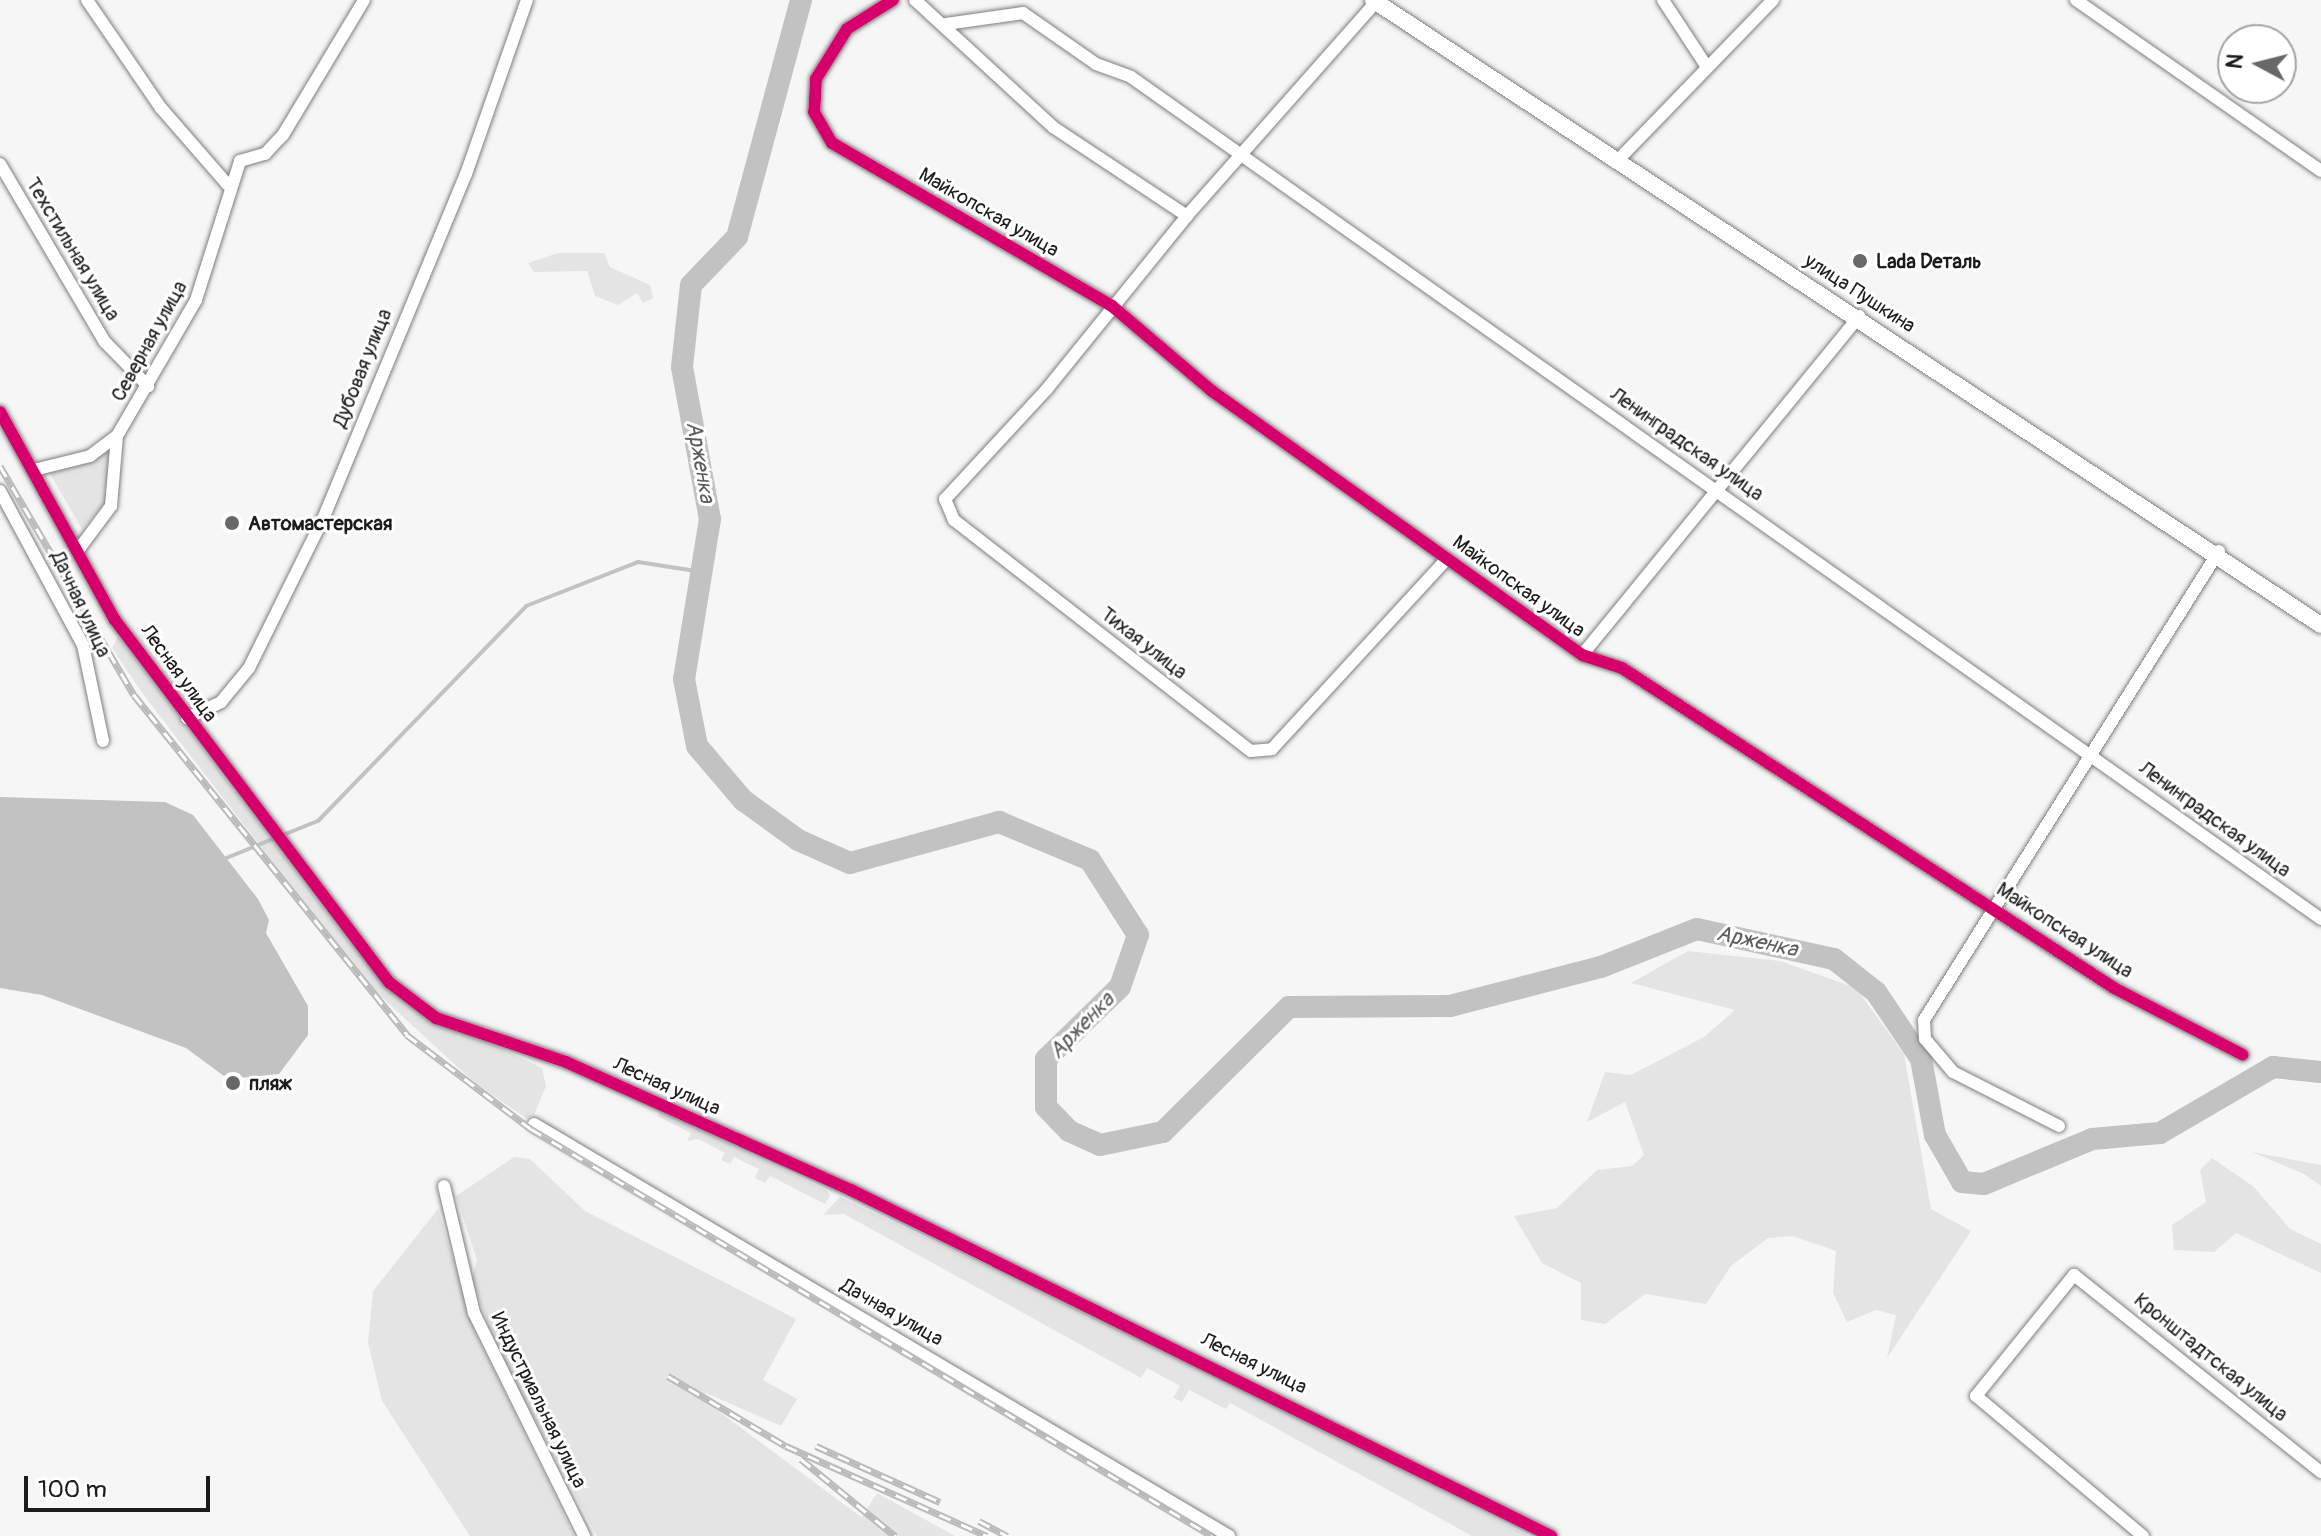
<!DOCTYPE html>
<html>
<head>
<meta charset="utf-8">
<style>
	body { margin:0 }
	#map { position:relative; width:2321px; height:1536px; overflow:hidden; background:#f6f6f6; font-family:Pangolin,sans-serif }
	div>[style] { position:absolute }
	.built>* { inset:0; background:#e5e5e5 }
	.green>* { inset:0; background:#e4e4e4 }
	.water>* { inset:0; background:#c2c2c2 }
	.stream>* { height:4px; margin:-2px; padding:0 2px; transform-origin:2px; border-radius:2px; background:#c2c2c2 }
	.river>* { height:22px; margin:-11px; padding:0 11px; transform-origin:11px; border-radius:11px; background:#c2c2c2 }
	.roads { filter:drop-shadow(0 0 2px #7e7e7e) drop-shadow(0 0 2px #7e7e7e) }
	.minor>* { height:12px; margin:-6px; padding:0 6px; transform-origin:6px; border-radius:6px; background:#fefefe }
	.major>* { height:16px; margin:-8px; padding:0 8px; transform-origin:8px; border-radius:8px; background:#fefefe }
	.rail>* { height:7px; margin-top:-3.5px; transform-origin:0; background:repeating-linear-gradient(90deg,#fff 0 12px,#bababa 0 24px); box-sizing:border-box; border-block:2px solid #bababa }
	.cycleway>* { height:12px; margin:-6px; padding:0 6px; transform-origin:6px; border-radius:6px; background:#d6006c }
	.dots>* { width:22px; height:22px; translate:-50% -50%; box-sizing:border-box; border:4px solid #fff; border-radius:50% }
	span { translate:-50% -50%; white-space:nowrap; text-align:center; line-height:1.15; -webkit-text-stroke:6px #fff; paint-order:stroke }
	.street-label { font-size:20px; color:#1c1c1c }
	.poi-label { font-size:20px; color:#1c1c1c; font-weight:700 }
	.left { translate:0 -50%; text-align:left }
	.water-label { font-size:22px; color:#5d5d5d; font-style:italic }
	.north { position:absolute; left:2217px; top:24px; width:80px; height:80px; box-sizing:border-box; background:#fff; border:2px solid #a4a4a4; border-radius:50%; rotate:277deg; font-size:22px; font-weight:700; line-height:32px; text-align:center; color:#1c1c1c }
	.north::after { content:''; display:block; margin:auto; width:28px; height:36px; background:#686868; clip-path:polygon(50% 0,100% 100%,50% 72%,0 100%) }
	.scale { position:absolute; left:24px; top:1476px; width:186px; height:36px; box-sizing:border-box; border:4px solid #1c1c1c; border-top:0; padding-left:10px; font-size:24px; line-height:28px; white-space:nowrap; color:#1c1c1c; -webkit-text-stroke:6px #fff; paint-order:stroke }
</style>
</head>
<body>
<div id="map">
	<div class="built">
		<div style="clip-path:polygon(877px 1493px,955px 1536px,711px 1536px,852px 1532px)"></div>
	</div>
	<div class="green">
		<div style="clip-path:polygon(558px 253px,604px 253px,610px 267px,650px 285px,653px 298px,643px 303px,637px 293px,618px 305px,595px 296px,587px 271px,534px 272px,528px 263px)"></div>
		<div style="clip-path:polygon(111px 452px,113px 495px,82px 529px,49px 472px)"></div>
		<div style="clip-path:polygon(118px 637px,350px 944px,405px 1003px,542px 1068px,546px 1086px,534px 1115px,526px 1118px,475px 1083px,364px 981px,140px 690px,112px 648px)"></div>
		<div style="clip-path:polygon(1688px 951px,1780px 961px,1856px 988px,1904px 1054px,1931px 1209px,1971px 1231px,1887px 1358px,1896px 1315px,1876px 1310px,1847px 1322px,1833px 1293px,1836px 1251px,1793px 1236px,1768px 1238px,1731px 1266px,1706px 1304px,1645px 1294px,1605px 1324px,1581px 1320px,1581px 1283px,1542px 1263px,1514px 1216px,1557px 1208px,1597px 1170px,1632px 1166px,1644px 1155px,1625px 1102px,1587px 1122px,1605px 1072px,1631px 1075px,1704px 1037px,1735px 1010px,1631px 983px)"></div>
		<div style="clip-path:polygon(662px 1112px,826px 1190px,830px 1195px,825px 1204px,770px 1176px,765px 1183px,755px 1178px,759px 1169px,734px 1157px,730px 1164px,721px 1160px,725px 1153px,698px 1139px,687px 1141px,691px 1133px,657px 1116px)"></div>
		<div style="clip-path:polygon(2252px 1152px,2321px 1165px,2321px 1186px,2304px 1174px)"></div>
		<div style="clip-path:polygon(514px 1157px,530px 1159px,585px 1211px,796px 1319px,763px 1380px,797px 1399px,781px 1426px,706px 1393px,702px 1399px,876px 1528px,869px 1536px,597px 1536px,497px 1348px,472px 1279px,477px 1260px,456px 1196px)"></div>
		<div style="clip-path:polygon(2212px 1158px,2254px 1187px,2290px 1229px,2321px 1244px,2321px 1273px,2236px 1233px,2214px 1252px,2174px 1250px,2172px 1225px,2206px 1202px,2200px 1170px)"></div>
		<div style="clip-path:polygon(840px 1197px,1245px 1390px,1529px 1536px,1472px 1536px,1230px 1403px,1226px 1409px,1189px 1390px,1182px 1402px,1173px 1398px,1180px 1386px,1147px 1368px,1141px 1378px,844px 1214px,823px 1215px)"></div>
		<div style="clip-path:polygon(438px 1209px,475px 1332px,574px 1536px,470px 1536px,382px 1401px,368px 1343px,373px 1291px)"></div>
	</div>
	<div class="water">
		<div style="clip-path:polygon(0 797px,165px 802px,193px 815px,258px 899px,269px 920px,266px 933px,308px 1006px,308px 1035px,279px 1074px,228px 1079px,186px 1048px,42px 995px,0 988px)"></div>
	</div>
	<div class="stream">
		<div style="left:283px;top:835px;width:38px;rotate:-22deg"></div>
		<div style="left:318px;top:821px;width:299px;rotate:-45.9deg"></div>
		<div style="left:526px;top:606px;width:120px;rotate:-21.4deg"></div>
		<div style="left:638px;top:562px;width:65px;rotate:8.9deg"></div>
		<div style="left:224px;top:859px;width:55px;rotate:-22.4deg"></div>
	</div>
	<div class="river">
		<div style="left:801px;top:0;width:245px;rotate:105.1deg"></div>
		<div style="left:737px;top:237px;width:66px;rotate:133.8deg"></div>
		<div style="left:691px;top:285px;width:82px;rotate:96.3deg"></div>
		<div style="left:682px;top:367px;width:155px;rotate:79.6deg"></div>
		<div style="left:710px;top:519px;width:162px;rotate:99.2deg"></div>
		<div style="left:684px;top:679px;width:68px;rotate:79deg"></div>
		<div style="left:697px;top:746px;width:71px;rotate:49.6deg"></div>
		<div style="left:743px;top:800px;width:68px;rotate:36deg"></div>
		<div style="left:798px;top:840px;width:57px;rotate:23.9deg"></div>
		<div style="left:850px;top:863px;width:155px;rotate:-15.4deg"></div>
		<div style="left:999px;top:822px;width:99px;rotate:22.7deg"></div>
		<div style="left:1090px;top:860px;width:89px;rotate:57.4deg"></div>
		<div style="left:1138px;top:935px;width:55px;rotate:109.1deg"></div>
		<div style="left:1120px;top:987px;width:103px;rotate:135.8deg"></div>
		<div style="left:1046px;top:1059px;width:48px;rotate:90deg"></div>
		<div style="left:1046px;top:1107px;width:33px;rotate:46deg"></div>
		<div style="left:1069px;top:1131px;width:34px;rotate:24deg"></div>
		<div style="left:1100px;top:1145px;width:64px;rotate:-11.7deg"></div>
		<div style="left:1163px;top:1132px;width:177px;rotate:-44.8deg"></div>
		<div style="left:1289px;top:1007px;width:161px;rotate:-0.4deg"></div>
		<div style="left:1450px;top:1006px;width:156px;rotate:-14.5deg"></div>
		<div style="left:1601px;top:967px;width:103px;rotate:-21.6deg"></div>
		<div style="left:1697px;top:929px;width:140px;rotate:12.4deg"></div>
		<div style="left:1834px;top:959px;width:53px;rotate:38.2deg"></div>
		<div style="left:1876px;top:992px;width:81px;rotate:56.1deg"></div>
		<div style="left:1921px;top:1059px;width:77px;rotate:79.6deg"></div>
		<div style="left:1935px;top:1135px;width:54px;rotate:60.1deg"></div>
		<div style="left:1962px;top:1182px;width:22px;rotate:5deg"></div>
		<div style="left:1984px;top:1184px;width:117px;rotate:-22.6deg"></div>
		<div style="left:2092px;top:1139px;width:68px;rotate:-5deg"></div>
		<div style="left:2160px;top:1133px;width:131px;rotate:-30.3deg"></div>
		<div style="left:2273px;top:1067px;width:48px;rotate:5.9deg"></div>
	</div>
	<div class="roads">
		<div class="minor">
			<div style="left:87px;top:0;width:131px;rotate:55.6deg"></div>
			<div style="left:161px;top:108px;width:102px;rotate:49deg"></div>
			<div style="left:893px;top:0;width:54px;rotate:147.8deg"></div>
			<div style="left:847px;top:29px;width:59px;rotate:121.8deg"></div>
			<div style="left:816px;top:79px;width:33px;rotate:93deg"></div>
			<div style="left:814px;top:112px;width:36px;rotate:60deg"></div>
			<div style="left:832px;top:143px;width:324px;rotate:30.2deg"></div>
			<div style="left:1112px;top:306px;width:131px;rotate:40.4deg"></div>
			<div style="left:1212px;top:391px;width:455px;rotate:35.5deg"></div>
			<div style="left:1582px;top:655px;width:42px;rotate:18deg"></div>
			<div style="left:1622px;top:668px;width:587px;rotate:33.04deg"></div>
			<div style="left:2114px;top:988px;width:145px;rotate:27.4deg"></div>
			<div style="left:915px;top:0;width:188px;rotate:42.6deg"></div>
			<div style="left:1053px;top:127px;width:161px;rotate:33.6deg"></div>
			<div style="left:1663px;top:0;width:77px;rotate:56.7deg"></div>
			<div style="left:2076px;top:0;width:299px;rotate:34.9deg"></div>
			<div style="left:1376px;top:2px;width:286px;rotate:131.5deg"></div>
			<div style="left:1187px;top:216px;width:223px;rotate:129deg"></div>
			<div style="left:1047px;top:389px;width:150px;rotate:132.8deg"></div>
			<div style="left:945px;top:499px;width:23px;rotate:67deg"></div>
			<div style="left:954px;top:520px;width:376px;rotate:37.9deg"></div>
			<div style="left:1251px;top:751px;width:21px;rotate:-5deg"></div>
			<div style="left:1272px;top:749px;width:258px;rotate:-47.4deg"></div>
			<div style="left:946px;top:24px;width:78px;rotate:-8.1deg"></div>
			<div style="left:1023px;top:13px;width:89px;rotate:34.9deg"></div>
			<div style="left:1096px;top:64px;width:37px;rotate:20deg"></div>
			<div style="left:1131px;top:77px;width:1458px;rotate:35.28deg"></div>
			<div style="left:1618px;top:160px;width:223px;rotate:-45.9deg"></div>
			<div style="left:0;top:164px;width:207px;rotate:59.5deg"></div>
			<div style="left:105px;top:342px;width:62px;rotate:45.7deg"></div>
			<div style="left:0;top:412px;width:238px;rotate:61.1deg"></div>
			<div style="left:115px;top:620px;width:455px;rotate:52.9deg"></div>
			<div style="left:390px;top:983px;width:58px;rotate:37.3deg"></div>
			<div style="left:436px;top:1018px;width:137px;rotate:18.7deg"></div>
			<div style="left:566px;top:1062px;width:312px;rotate:24.2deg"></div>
			<div style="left:851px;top:1190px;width:781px;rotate:26.3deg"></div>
			<div style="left:34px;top:470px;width:58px;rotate:-14deg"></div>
			<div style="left:90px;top:456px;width:34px;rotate:-37deg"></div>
			<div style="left:0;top:491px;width:175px;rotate:61.7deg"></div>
			<div style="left:83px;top:645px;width:98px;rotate:78.2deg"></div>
			<div style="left:79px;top:549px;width:54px;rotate:-53.3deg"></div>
			<div style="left:111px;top:506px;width:70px;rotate:-85.1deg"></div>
			<div style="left:117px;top:436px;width:157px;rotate:-59.8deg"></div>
			<div style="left:196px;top:300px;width:146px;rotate:-72.4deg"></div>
			<div style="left:240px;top:161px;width:26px;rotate:-16deg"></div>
			<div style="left:265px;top:154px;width:26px;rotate:-47deg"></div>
			<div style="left:283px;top:135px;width:157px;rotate:-59deg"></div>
			<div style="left:1582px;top:655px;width:438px;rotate:-50.7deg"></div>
			<div style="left:187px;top:718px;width:38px;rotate:-25deg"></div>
			<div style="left:221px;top:702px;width:44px;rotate:-50.5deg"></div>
			<div style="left:249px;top:668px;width:166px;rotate:-63.6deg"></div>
			<div style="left:323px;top:519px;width:373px;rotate:-67.5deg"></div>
			<div style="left:466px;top:174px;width:184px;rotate:-70.7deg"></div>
			<div style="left:534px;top:1124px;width:808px;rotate:30.66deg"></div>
			<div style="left:2059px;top:1126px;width:119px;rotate:-153deg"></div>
			<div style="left:1953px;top:1072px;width:43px;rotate:-130.3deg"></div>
			<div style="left:1925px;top:1039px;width:19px;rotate:-93deg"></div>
			<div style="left:1924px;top:1020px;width:554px;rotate:-57.83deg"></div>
			<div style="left:444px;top:1186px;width:130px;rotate:76.7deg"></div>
			<div style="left:474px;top:1313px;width:249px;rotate:63.7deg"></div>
			<div style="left:2143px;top:1536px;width:218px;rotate:-140deg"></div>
			<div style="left:1976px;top:1396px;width:156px;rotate:-51deg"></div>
			<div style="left:2074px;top:1275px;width:316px;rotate:38.6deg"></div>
		</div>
		<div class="major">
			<div style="left:1373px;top:0;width:1135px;rotate:33.4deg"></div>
		</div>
	</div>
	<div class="rail">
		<div style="left:0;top:466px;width:265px;rotate:59.7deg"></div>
		<div style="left:134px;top:695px;width:436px;rotate:51.2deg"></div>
		<div style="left:407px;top:1035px;width:156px;rotate:37.2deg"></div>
		<div style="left:531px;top:1129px;width:793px;rotate:30.86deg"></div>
		<div style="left:668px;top:1376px;width:137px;rotate:30.7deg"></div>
		<div style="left:786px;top:1446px;width:220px;rotate:24.1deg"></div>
		<div style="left:816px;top:1446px;width:136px;rotate:24.3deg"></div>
		<div style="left:801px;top:1459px;width:122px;rotate:39.3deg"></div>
		<div style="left:979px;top:1521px;width:32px;rotate:28deg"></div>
	</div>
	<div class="cycleway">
		<div style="left:893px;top:0;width:54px;rotate:147.8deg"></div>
		<div style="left:847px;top:29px;width:59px;rotate:121.8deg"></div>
		<div style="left:816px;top:79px;width:33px;rotate:93deg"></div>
		<div style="left:814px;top:112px;width:36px;rotate:60deg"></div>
		<div style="left:832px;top:143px;width:324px;rotate:30.2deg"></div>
		<div style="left:1112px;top:306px;width:131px;rotate:40.4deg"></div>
		<div style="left:1212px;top:391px;width:455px;rotate:35.5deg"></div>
		<div style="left:1582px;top:655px;width:42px;rotate:18deg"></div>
		<div style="left:1622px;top:668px;width:587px;rotate:33.04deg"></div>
		<div style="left:2114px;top:988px;width:145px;rotate:27.4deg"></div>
		<div style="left:0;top:412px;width:238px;rotate:61.1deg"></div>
		<div style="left:115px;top:620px;width:455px;rotate:52.9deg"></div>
		<div style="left:390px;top:983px;width:58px;rotate:37.3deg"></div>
		<div style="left:436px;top:1018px;width:137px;rotate:18.7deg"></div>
		<div style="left:566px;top:1062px;width:312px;rotate:24.2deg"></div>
		<div style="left:851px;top:1190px;width:781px;rotate:26.3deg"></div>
	</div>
	<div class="dots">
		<div style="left:1860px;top:261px;background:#686868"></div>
		<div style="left:232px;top:523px;background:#686868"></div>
		<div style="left:233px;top:1083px;background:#686868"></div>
	</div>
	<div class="street-label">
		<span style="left:989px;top:212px;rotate:30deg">Майкопская улица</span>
		<span style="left:73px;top:249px;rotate:59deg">Техстильная улица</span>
		<span style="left:1860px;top:293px;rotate:33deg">улица Пушкина</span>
		<span style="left:149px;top:341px;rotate:-61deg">Северная улица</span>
		<span style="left:362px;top:368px;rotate:-68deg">Дубовая улица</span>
		<span style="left:1687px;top:444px;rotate:35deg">Ленинградская улица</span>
		<span style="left:1519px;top:586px;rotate:36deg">Майкопская улица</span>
		<span style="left:81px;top:604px;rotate:65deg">Дачная улица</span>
		<span style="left:1144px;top:643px;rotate:38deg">Тихая улица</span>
		<span style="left:179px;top:673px;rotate:54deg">Лесная улица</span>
		<span style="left:2215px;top:819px;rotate:36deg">Ленинградская улица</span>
		<span style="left:2065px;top:930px;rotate:33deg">Майкопская улица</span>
		<span style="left:667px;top:1086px;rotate:24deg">Лесная улица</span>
		<span style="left:892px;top:1312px;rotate:30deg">Дачная улица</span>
		<span style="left:2211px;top:1357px;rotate:39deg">Кронштадтская улица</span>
		<span style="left:1254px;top:1363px;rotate:26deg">Лесная улица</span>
		<span style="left:539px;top:1400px;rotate:64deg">Индустриальная улица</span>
	</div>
	<div class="poi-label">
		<span class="left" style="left:1876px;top:261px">Lada Dеталь</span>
		<span class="left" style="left:248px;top:523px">Автомастерская</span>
		<span class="left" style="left:249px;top:1083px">пляж</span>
	</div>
	<div class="water-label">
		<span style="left:700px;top:462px;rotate:80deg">Арженка</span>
		<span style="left:1757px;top:942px;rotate:12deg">Арженка</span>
		<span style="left:1082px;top:1026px;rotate:-46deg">Арженка</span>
	</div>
	<div class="north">N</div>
	<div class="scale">100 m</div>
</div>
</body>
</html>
